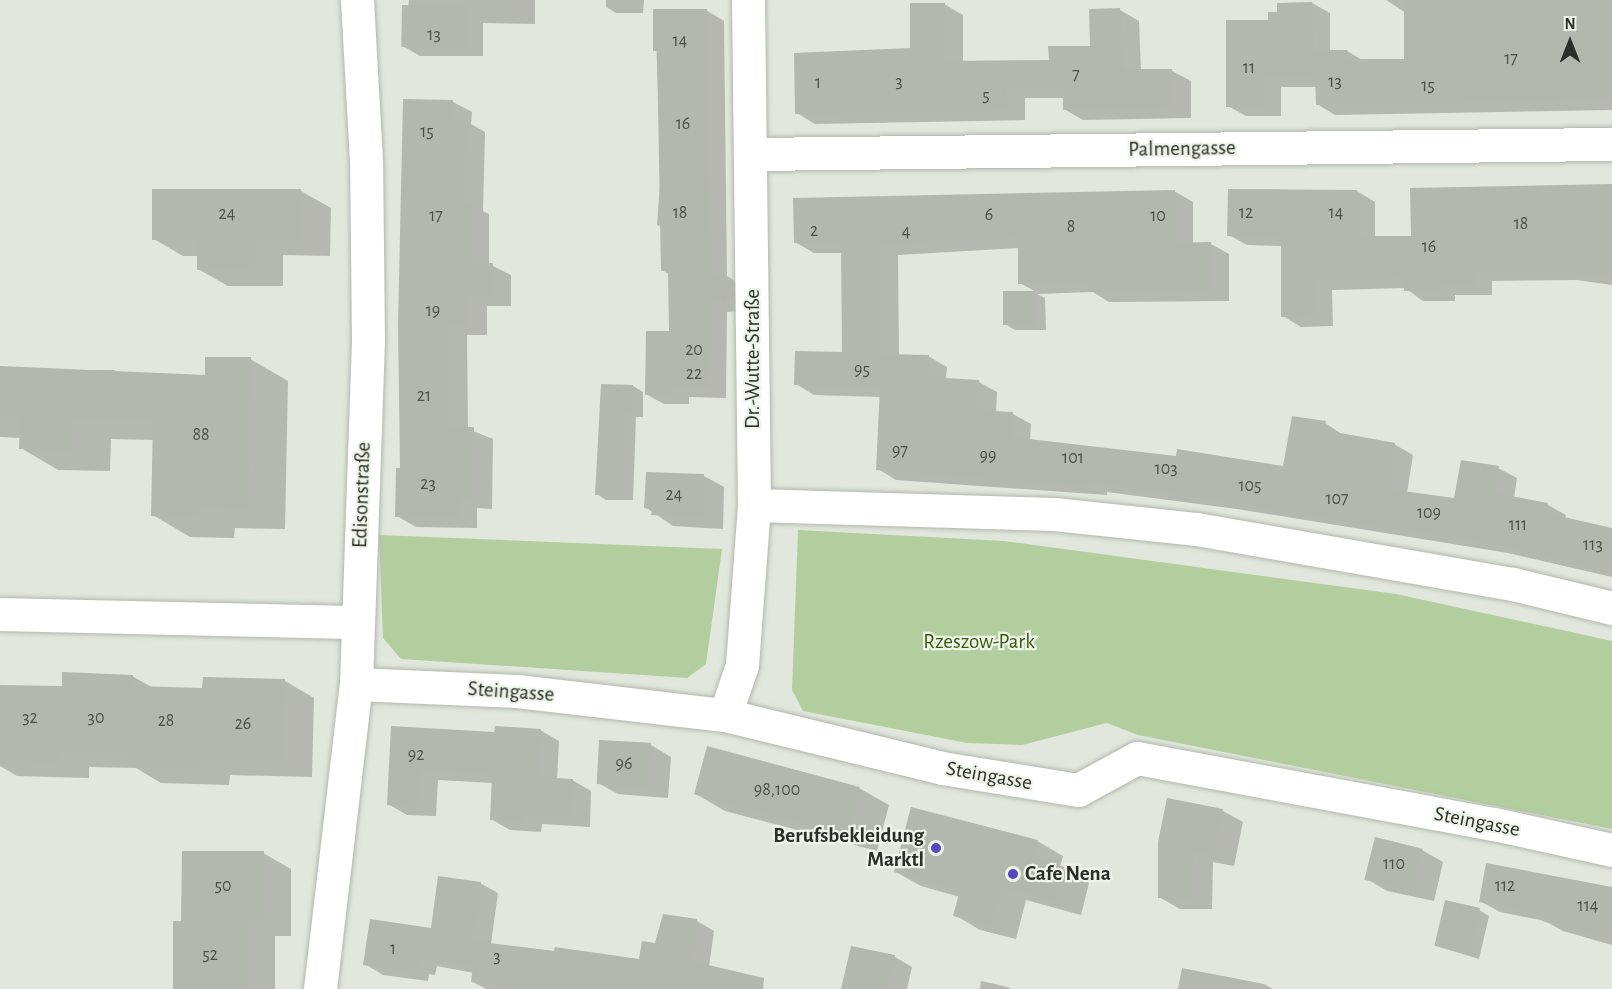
<!DOCTYPE html>
<html>
<head>
<meta charset="utf-8">
<style>
	body { margin:0 }
	#map { position:relative; width:1612px; height:989px; overflow:hidden; background:#e1e7dc; font-family:"Alegreya Sans",sans-serif }
	div>[style] { position:absolute }
	.green>* { inset:0; background:#b3ce9e }
	.shadow>* { inset:0; background:#0003 }
	.building>* { inset:0; background:#b2b8ae; transform-origin:0 0 }
	.roads { filter:drop-shadow(0 0 2px #b1b7ad) drop-shadow(0 0 2px #b1b7ad) }
	.street>* { height:33px; margin:-16.5px; padding:0 16.5px; transform-origin:16.5px; border-radius:16.5px; background:#fff }
	.dots>* { width:16px; height:16px; translate:-50% -50%; box-sizing:border-box; border:3px solid #eef4ea; border-radius:50% }
	span { translate:-50% -50%; white-space:nowrap; text-align:center; line-height:1.15; -webkit-text-stroke:4.5px #eef4ea; paint-order:stroke }
	.number-label { font-size:18px; color:#4e504b }
	.number-label span { -webkit-text-stroke-width:0 }
	.street-label { font-size:21px; color:#2c2e2a }
	.park-label { font-size:21px; color:#375b0d }
	.poi-label { font-size:21px; color:#2c2e2a; font-weight:700 }
	.right { translate:-100% -50%; text-align:right }
	.left { translate:0 -50%; text-align:left }
	.north { position:absolute; left:1540px; top:12px; width:60px; height:60px; -webkit-text-stroke:4px #eef4ea; paint-order:stroke; rotate:0deg; font-size:16px; font-weight:700; line-height:24px; text-align:center; color:#2c2e2a }
	.north::after { content:''; display:block; margin:auto; width:21px; height:27px; background:#2c2e2a; clip-path:polygon(50% 0,100% 100%,50% 72%,0 100%) }
</style>
</head>
<body>
<div id="map">
	<div class="green">
		<div style="clip-path:polygon(798px 530px,1004px 541px,1396px 594px,1612px 641px,1612px 829px,1138px 735px,1107px 723px,1022px 745px,967px 743px,803px 711px,792px 690px)"></div>
		<div style="clip-path:polygon(379px 535px,722px 549px,706px 664px,687px 678px,401px 659px,383px 638px)"></div>
	</div>
	<div class="shadow">
		<div style="clip-path:polygon(409px 0,535px 0,535px 24px,483px 23px,483px 56px,420px 56px,403px 46px)"></div>
		<div style="clip-path:polygon(606px 0,644px 0,643px 13px,616px 13px,606px 7px)"></div>
		<div style="clip-path:polygon(1386px 0,1606px 0,1612px 38px,1612px 110px,1335px 115px,1317px 104px,1317px 87px,1281px 87px,1281px 116px,1246px 116px,1228px 106px,1269px 21px,1278px 14px,1312px 3px,1330px 13px,1330px 52px,1347px 51px,1364px 61px,1405px 61px,1406px 13px)"></div>
		<div style="clip-path:polygon(944px 4px,963px 15px,963px 63px,1050px 62px,1092px 47px,1120px 10px,1139px 21px,1141px 71px,1172px 71px,1191px 81px,1191px 118px,1083px 120px,1064px 109px,1064px 98px,1025px 98px,1025px 120px,815px 124px,797px 113px,912px 50px)"></div>
		<div style="clip-path:polygon(655px 10px,706px 10px,724px 21px,727px 276px,743px 286px,744px 311px,727px 312px,726px 398px,689px 397px,689px 404px,664px 404px,646px 394px,671px 332px,669px 274px,662px 270px,661px 227px,657px 225px,661px 170px)"></div>
		<div style="clip-path:polygon(453px 102px,472px 112px,471px 124px,485px 132px,483px 211px,489px 214px,489px 264px,511px 275px,511px 306px,487px 306px,487px 335px,467px 335px,468px 429px,493px 439px,492px 509px,477px 508px,477px 528px,416px 527px,397px 516px)"></div>
		<div style="clip-path:polygon(1612px 186px,1612px 285px,1577px 280px,1492px 281px,1492px 295px,1455px 295px,1455px 301px,1423px 301px,1405px 288px,1332px 290px,1333px 326px,1301px 327px,1283px 316px,1282px 246px,1247px 245px,1229px 235px,1357px 191px,1375px 202px,1375px 237px,1412px 237px)"></div>
		<div style="clip-path:polygon(301px 191px,331px 208px,330px 256px,283px 255px,283px 286px,228px 286px,198px 269px,198px 256px,183px 256px,154px 239px)"></div>
		<div style="clip-path:polygon(1174px 191px,1193px 202px,1193px 244px,1211px 244px,1229px 254px,1229px 301px,1109px 302px,1093px 292px,1037px 294px,1045px 298px,1046px 330px,1015px 330px,1005px 324px,1004px 292px,1036px 292px,1020px 283px,1019px 248px,898px 255px,899px 356px,928px 356px,947px 367px,946px 380px,979px 382px,997px 392px,996px 413px,1013px 414px,1031px 424px,1030px 441px,1284px 468px,1325px 423px,1343px 435px,1394px 444px,1413px 455px,1407px 493px,1455px 500px,1498px 468px,1517px 478px,1514px 498px,1548px 505px,1566px 515px,1565px 519px,1612px 529px,1612px 577px,1508px 553px,1237px 509px,1107px 492px,1107px 495px,896px 480px,878px 469px,881px 397px,814px 395px,796px 384px,844px 354px,842px 253px,814px 253px,795px 242px)"></div>
		<div style="clip-path:polygon(250px 359px,288px 381px,285px 529px,235px 528px,234px 538px,190px 537px,153px 515px,154px 440px,111px 439px,110px 471px,58px 470px,21px 448px,21px 438px,0 437px,0 370px,114px 370px,123px 375px,207px 377px)"></div>
		<div style="clip-path:polygon(633px 386px,643px 392px,643px 417px,636px 417px,633px 500px,606px 500px,597px 494px)"></div>
		<div style="clip-path:polygon(704px 476px,724px 487px,723px 529px,673px 526px,645px 507px)"></div>
		<div style="clip-path:polygon(132px 676px,153px 688px,204px 690px,285px 681px,314px 698px,312px 777px,230px 775px,229px 785px,161px 783px,136px 768px,89px 767px,89px 778px,17px 776px,0 766px,0 686px,63px 687px)"></div>
		<div style="clip-path:polygon(392px 728px,496px 734px,540px 730px,559px 741px,557px 780px,572px 780px,591px 791px,590px 827px,542px 824px,541px 832px,510px 830px,491px 819px,493px 783px,438px 780px,436px 816px,407px 815px,388px 804px)"></div>
		<div style="clip-path:polygon(651px 745px,671px 757px,668px 798px,618px 794px,598px 783px)"></div>
		<div style="clip-path:polygon(859px 788px,889px 805px,877px 851px,725px 811px,696px 794px)"></div>
		<div style="clip-path:polygon(1168px 800px,1223px 811px,1243px 822px,1234px 866px,1213px 862px,1212px 909px,1180px 909px,1159px 897px)"></div>
		<div style="clip-path:polygon(1037px 841px,1063px 856px,1060px 867px,1089px 883px,1081px 915px,1026px 900px,1016px 939px,980px 930px,955px 915px,960px 897px,921px 886px,896px 872px)"></div>
		<div style="clip-path:polygon(1422px 850px,1443px 862px,1434px 901px,1387px 891px,1367px 879px)"></div>
		<div style="clip-path:polygon(263px 853px,291px 869px,291px 936px,275px 936px,275px 989px,175px 989px,183px 923px)"></div>
		<div style="clip-path:polygon(480px 883px,498px 893px,491px 944px,640px 961px,656px 944px,697px 921px,714px 931px,709px 967px,747px 989px,486px 989px,473px 982px,474px 973px,437px 966px,435px 975px,429px 974px,428px 981px,383px 975px,365px 964px,432px 930px)"></div>
		<div style="clip-path:polygon(1612px 890px,1612px 945px,1563px 931px,1545px 921px,1500px 912px,1480px 901px)"></div>
		<div style="clip-path:polygon(1479px 910px,1489px 916px,1479px 959px,1436px 946px)"></div>
		<div style="clip-path:polygon(852px 948px,895px 957px,912px 967px,907px 989px,843px 989px)"></div>
		<div style="clip-path:polygon(1182px 968px,1264px 984px,1273px 989px,1178px 989px)"></div>
		<div style="clip-path:polygon(981px 981px,1008px 987px,1011px 989px,980px 989px)"></div>
	</div>
	<div class="building">
		<div style="clip-path:polygon(1404px 0,1612px 0,1612px 99px,1316px 105px,1315px 78px,1263px 78px,1264px 107px,1226px 107px,1226px 20px,1268px 20px,1268px 12px,1277px 12px,1277px 3px,1312px 2px,1313px 50px,1347px 50px,1347px 59px,1404px 59px)"></div>
		<div style="clip-path:polygon(910px 3px,945px 3px,945px 61px,1049px 60px,1048px 46px,1090px 46px,1089px 9px,1120px 8px,1123px 69px,1172px 69px,1172px 108px,1063px 110px,1063px 88px,1006px 88px,1007px 110px,795px 114px,794px 53px,910px 48px)"></div>
		<div style="left:402px;top:5px;width:65px;height:42px;rotate:1deg"></div>
		<div style="clip-path:polygon(653px 9px,707px 9px,709px 274px,725px 274px,726px 302px,710px 302px,708px 388px,671px 388px,671px 395px,645px 395px,646px 331px,669px 331px,668px 271px,661px 271px,657px 51px,653px 51px)"></div>
		<div style="clip-path:polygon(403px 99px,453px 100px,453px 119px,467px 120px,465px 202px,471px 202px,470px 263px,493px 263px,493px 297px,468px 297px,468px 325px,449px 325px,449px 427px,474px 427px,474px 499px,459px 498px,459px 518px,395px 517px,396px 468px,400px 468px,398px 325px)"></div>
		<div style="clip-path:polygon(1612px 184px,1612px 274px,1475px 271px,1475px 286px,1437px 286px,1437px 291px,1404px 291px,1403px 278px,1315px 280px,1315px 316px,1281px 317px,1281px 237px,1227px 236px,1228px 189px,1357px 190px,1358px 236px,1411px 236px,1410px 188px)"></div>
		<div style="clip-path:polygon(152px 189px,301px 189px,301px 240px,254px 239px,254px 270px,197px 270px,197px 240px,152px 240px)"></div>
		<div style="clip-path:polygon(1175px 190px,1175px 243px,1211px 242px,1211px 291px,1089px 292px,1089px 282px,1018px 284px,1018px 238px,926px 240px,926px 244px,880px 245px,881px 354px,929px 355px,928px 377px,979px 380px,977px 410px,1013px 412px,1012px 437px,1176px 456px,1177px 449px,1283px 466px,1292px 416px,1326px 421px,1324px 430px,1395px 443px,1388px 489px,1454px 498px,1461px 460px,1499px 466px,1495px 493px,1548px 503px,1546px 513px,1612px 528px,1612px 572px,1489px 543px,1224px 503px,1225px 500px,1089px 482px,1089px 486px,876px 470px,880px 387px,794px 385px,795px 351px,842px 352px,841px 243px,794px 243px,793px 198px)"></div>
		<div style="left:1003px;top:291px;width:32px;height:34px"></div>
		<div style="clip-path:polygon(205px 357px,251px 357px,248px 509px,198px 507px,197px 517px,151px 516px,153px 420px,73px 419px,73px 450px,19px 449px,20px 417px,0 417px,0 366px,205px 375px)"></div>
		<div style="clip-path:polygon(601px 384px,633px 385px,633px 412px,626px 412px,623px 495px,595px 495px)"></div>
		<div style="clip-path:polygon(646px 472px,704px 474px,703px 518px,651px 515px,652px 509px,644px 508px)"></div>
		<div style="clip-path:polygon(62px 672px,133px 675px,132px 686px,202px 688px,203px 677px,285px 679px,283px 761px,201px 759px,200px 769px,130px 766px,130px 753px,60px 750px,60px 762px,0 760px,0 685px,62px 686px)"></div>
		<div style="clip-path:polygon(391px 726px,494px 732px,495px 726px,541px 729px,538px 777px,573px 779px,571px 817px,523px 814px,523px 822px,490px 820px,492px 774px,420px 770px,418px 807px,387px 805px)"></div>
		<div style="left:599px;top:740px;width:52px;height:44px;rotate:3deg"></div>
		<div style="left:707px;top:746px;width:158px;height:50px;rotate:15deg"></div>
		<div style="clip-path:polygon(1167px 798px,1223px 809px,1214px 856px,1193px 852px,1192px 898px,1158px 898px,1158px 842px)"></div>
		<div style="clip-path:polygon(911px 807px,1038px 840px,1033px 858px,1064px 867px,1055px 901px,1001px 887px,990px 926px,953px 916px,960px 890px,894px 872px)"></div>
		<div style="left:1375px;top:837px;width:49px;height:44px;rotate:14deg"></div>
		<div style="clip-path:polygon(182px 851px,264px 851px,263px 921px,248px 921px,248px 989px,173px 989px,173px 921px,181px 921px)"></div>
		<div style="clip-path:polygon(1486px 863px,1612px 887px,1612px 938px,1542px 921px,1544px 915px,1479px 902px)"></div>
		<div style="clip-path:polygon(438px 876px,481px 882px,473px 941px,554px 951px,555px 947px,639px 959px,642px 941px,655px 943px,663px 914px,697px 919px,691px 961px,764px 978px,763px 989px,524px 989px,471px 982px,473px 967px,419px 957px,418px 966px,412px 965px,411px 972px,363px 965px,370px 919px,431px 928px)"></div>
		<div style="left:1445px;top:900px;width:36px;height:47px;rotate:13deg"></div>
		<div style="clip-path:polygon(851px 946px,895px 955px,888px 989px,841px 989px)"></div>
	</div>
	<div class="roads">
		<div class="street">
			<div style="left:752px;top:154px;width:860px;rotate:-0.67deg"></div>
			<div style="left:754px;top:505px;width:300px;rotate:1.7deg"></div>
			<div style="left:1054px;top:514px;width:144px;rotate:6deg"></div>
			<div style="left:1197px;top:529px;width:321px;rotate:9.9deg"></div>
			<div style="left:1513px;top:584px;width:102px;rotate:13.6deg"></div>
			<div style="left:0;top:614px;width:357px;rotate:1.3deg"></div>
			<div style="left:356px;top:684px;width:161px;rotate:2.5deg"></div>
			<div style="left:517px;top:691px;width:209px;rotate:6.6deg"></div>
			<div style="left:725px;top:715px;width:223px;rotate:13.7deg"></div>
			<div style="left:942px;top:768px;width:138px;rotate:9.2deg"></div>
			<div style="left:1078px;top:790px;width:67px;rotate:-28.5deg"></div>
			<div style="left:1137px;top:758px;width:363px;rotate:10.5deg"></div>
			<div style="left:1494px;top:824px;width:121px;rotate:12.4deg"></div>
			<div style="left:725px;top:715px;width:53px;rotate:-71.2deg"></div>
			<div style="left:742px;top:665px;width:160px;rotate:-85.7deg"></div>
			<div style="left:754px;top:505px;width:505px;rotate:-90.68deg"></div>
			<div style="left:320px;top:989px;width:307px;rotate:-83.3deg"></div>
			<div style="left:356px;top:684px;width:342px;rotate:-88deg"></div>
			<div style="left:368px;top:342px;width:181px;rotate:-90.6deg"></div>
			<div style="left:366px;top:161px;width:161px;rotate:-93.2deg"></div>
		</div>
	</div>
	<div class="dots">
		<div style="left:936px;top:848px;background:#5447bf"></div>
		<div style="left:1013px;top:874px;background:#5447bf"></div>
	</div>
	<div class="number-label">
		<span style="left:434px;top:35px">13</span>
		<span style="left:680px;top:41px">14</span>
		<span style="left:1511px;top:59px">17</span>
		<span style="left:1249px;top:68px">11</span>
		<span style="left:1076px;top:75px">7</span>
		<span style="left:899px;top:82px">3</span>
		<span style="left:1335px;top:82px">13</span>
		<span style="left:818px;top:83px">1</span>
		<span style="left:1428px;top:86px">15</span>
		<span style="left:986px;top:96px">5</span>
		<span style="left:683px;top:124px">16</span>
		<span style="left:427px;top:132px">15</span>
		<span style="left:680px;top:213px">18</span>
		<span style="left:1246px;top:213px">12</span>
		<span style="left:1336px;top:213px">14</span>
		<span style="left:227px;top:214px">24</span>
		<span style="left:989px;top:215px">6</span>
		<span style="left:436px;top:216px">17</span>
		<span style="left:1158px;top:216px">10</span>
		<span style="left:1521px;top:224px">18</span>
		<span style="left:1071px;top:227px">8</span>
		<span style="left:814px;top:231px">2</span>
		<span style="left:906px;top:232px">4</span>
		<span style="left:1429px;top:247px">16</span>
		<span style="left:433px;top:311px">19</span>
		<span style="left:694px;top:350px">20</span>
		<span style="left:862px;top:370px">95</span>
		<span style="left:694px;top:374px">22</span>
		<span style="left:424px;top:396px">21</span>
		<span style="left:201px;top:435px">88</span>
		<span style="left:900px;top:451px">97</span>
		<span style="left:988px;top:456px">99</span>
		<span style="left:1073px;top:458px">101</span>
		<span style="left:1166px;top:469px">103</span>
		<span style="left:428px;top:484px">23</span>
		<span style="left:1250px;top:486px">105</span>
		<span style="left:674px;top:495px">24</span>
		<span style="left:1337px;top:499px">107</span>
		<span style="left:1429px;top:513px">109</span>
		<span style="left:1518px;top:525px">111</span>
		<span style="left:1593px;top:545px">113</span>
		<span style="left:30px;top:718px">32</span>
		<span style="left:96px;top:718px">30</span>
		<span style="left:166px;top:721px">28</span>
		<span style="left:243px;top:724px">26</span>
		<span style="left:416px;top:755px">92</span>
		<span style="left:624px;top:764px">96</span>
		<span style="left:777px;top:790px">98,100</span>
		<span style="left:1394px;top:864px">110</span>
		<span style="left:223px;top:886px">50</span>
		<span style="left:1505px;top:886px">112</span>
		<span style="left:1588px;top:906px">114</span>
		<span style="left:393px;top:949px">1</span>
		<span style="left:210px;top:955px">52</span>
		<span style="left:497px;top:957px">3</span>
	</div>
	<div class="street-label">
		<span style="left:1182px;top:149px;rotate:-1deg">Palmengasse</span>
		<span style="left:753px;top:359px;rotate:-90deg">Dr.-Wutte-Straße</span>
		<span style="left:362px;top:495px;rotate:-88deg">Edisonstraße</span>
		<span style="left:511px;top:692px;rotate:4deg">Steingasse</span>
		<span style="left:989px;top:776px;rotate:10deg">Steingasse</span>
		<span style="left:1477px;top:822px;rotate:11deg">Steingasse</span>
	</div>
	<div class="park-label">
		<span style="left:979px;top:642px">Rzeszow-Park</span>
	</div>
	<div class="poi-label">
		<span class="right" style="left:924px;top:848px">Berufsbekleidung<br>Marktl</span>
		<span class="left" style="left:1025px;top:874px">Cafe Nena</span>
	</div>
	<div class="north">N</div>
</div>
</body>
</html>
